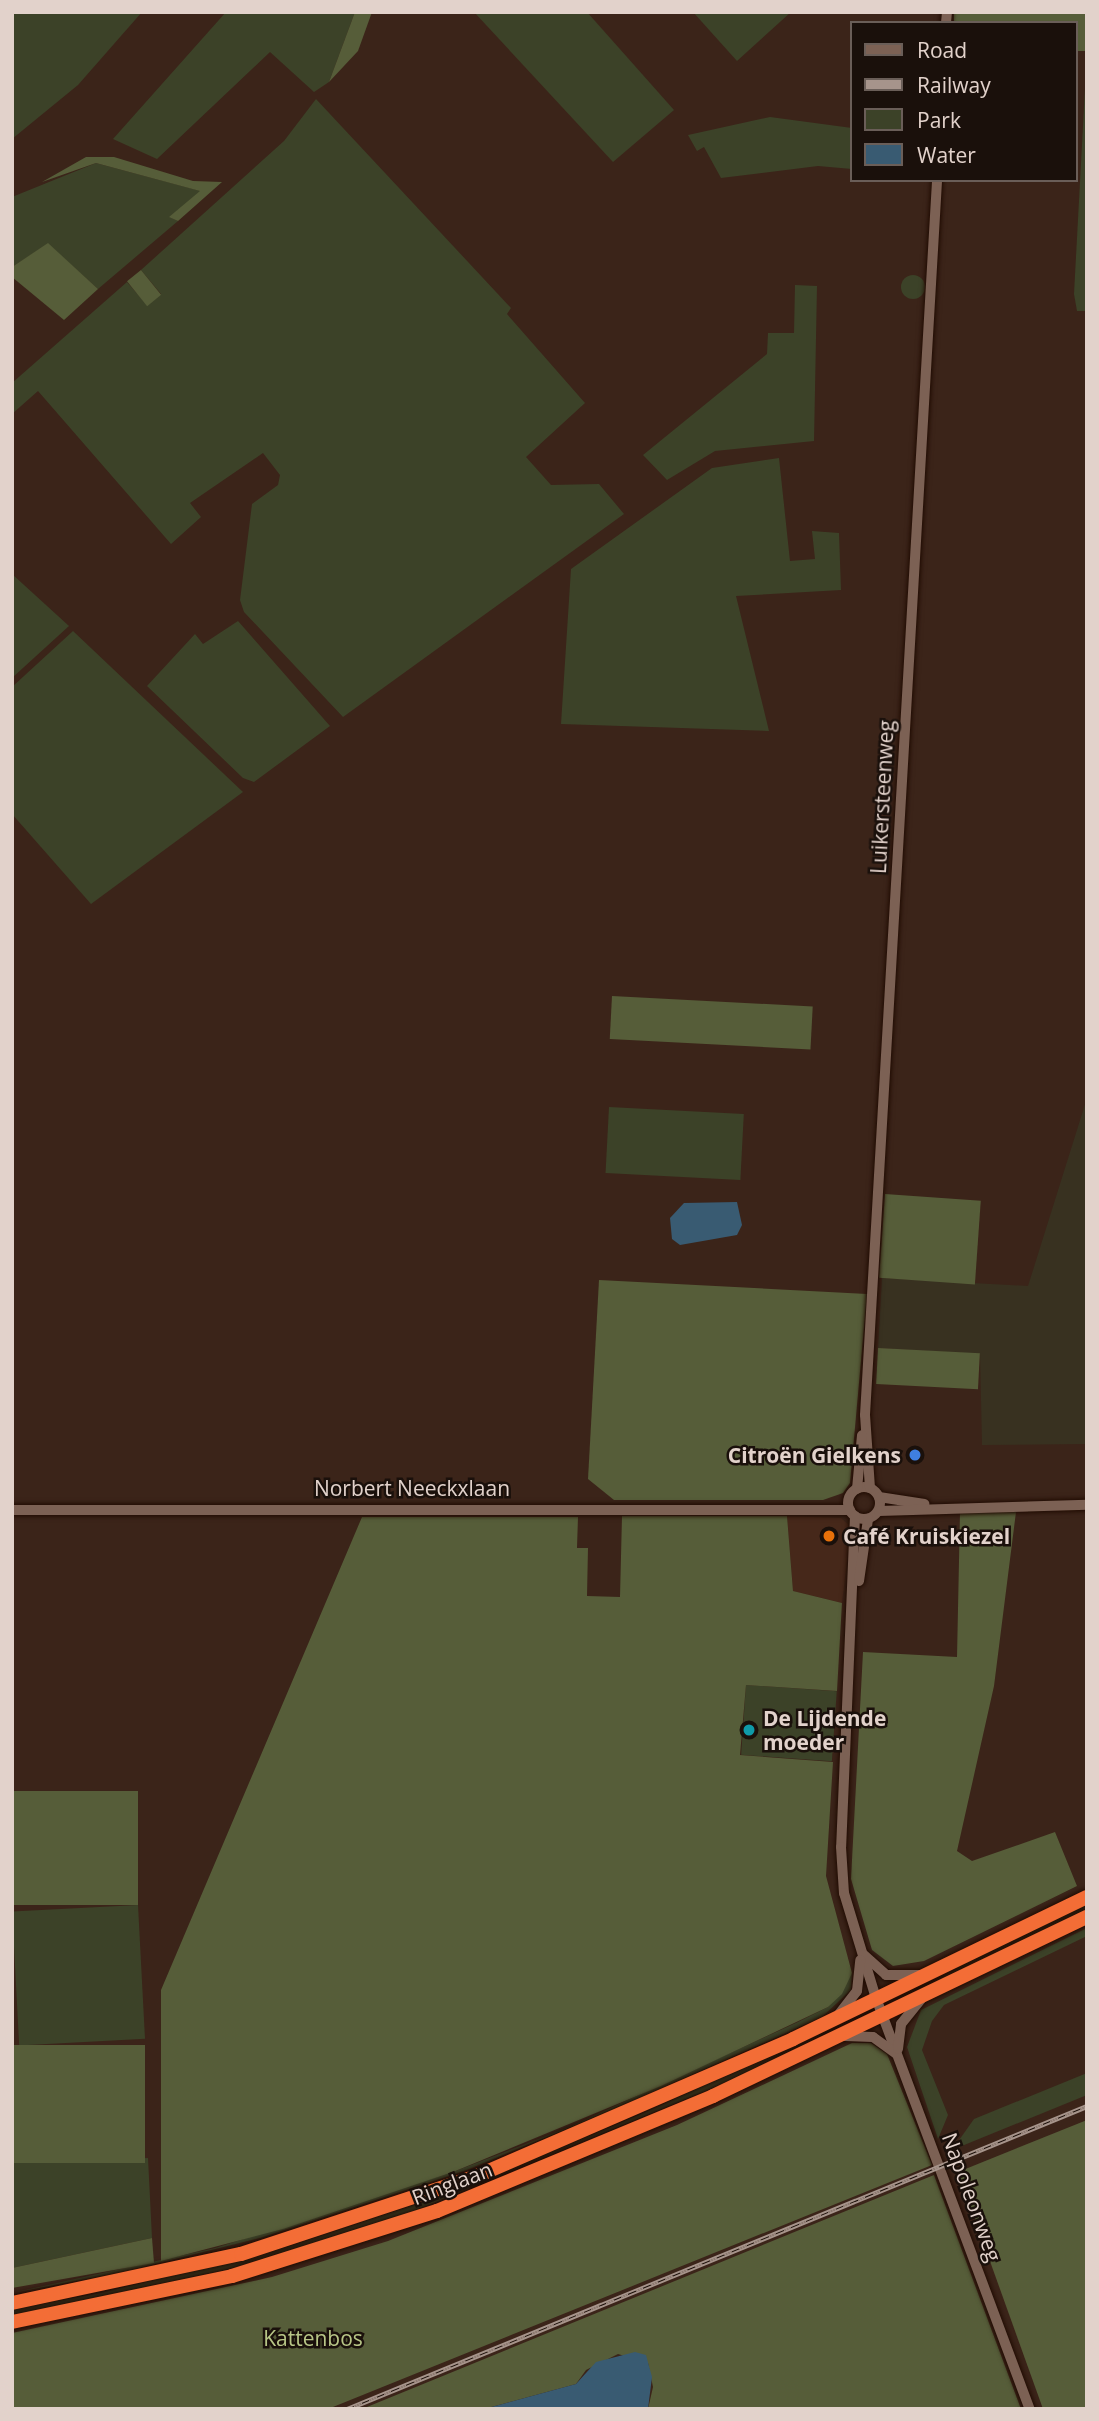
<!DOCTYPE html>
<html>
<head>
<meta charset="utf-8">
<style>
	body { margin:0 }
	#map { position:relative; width:1099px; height:2421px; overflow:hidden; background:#3b2419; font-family:"Open Sans",sans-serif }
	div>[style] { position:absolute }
	.built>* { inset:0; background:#46281a }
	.industrial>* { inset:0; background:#383120 }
	.green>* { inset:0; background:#3c4228; transform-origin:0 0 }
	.round { border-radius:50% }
	.forest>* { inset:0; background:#565d39; transform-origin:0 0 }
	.water>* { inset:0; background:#395b72 }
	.roads { filter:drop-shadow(0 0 2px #210c03) drop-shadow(0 0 2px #210c03) }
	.secondary>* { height:10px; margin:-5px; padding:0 5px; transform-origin:5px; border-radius:5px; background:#7c6154 }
	.secondary>.ring { margin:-5px; padding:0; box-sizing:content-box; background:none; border:10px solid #7c6154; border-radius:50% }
	.highway>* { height:14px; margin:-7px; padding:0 7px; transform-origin:7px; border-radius:7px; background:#f36d36 }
	.rail>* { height:5px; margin-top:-2.5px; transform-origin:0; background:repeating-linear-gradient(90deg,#1a100b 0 8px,#a6948b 0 16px); box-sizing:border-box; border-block:2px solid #a6948b }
	.dots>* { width:19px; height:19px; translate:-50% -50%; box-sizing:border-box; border:4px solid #1a100b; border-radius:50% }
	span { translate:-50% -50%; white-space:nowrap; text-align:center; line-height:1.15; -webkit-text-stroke:5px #1a100b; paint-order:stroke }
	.street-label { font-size:21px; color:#e2d2cb }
	.poi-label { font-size:21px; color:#e2d2cb; font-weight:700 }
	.right { translate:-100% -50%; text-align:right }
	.left { translate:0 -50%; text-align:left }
	.park-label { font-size:21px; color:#b8c687 }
	.frame { position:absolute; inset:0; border:14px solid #e2d2cb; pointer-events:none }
	.legend { position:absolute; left:850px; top:21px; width:228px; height:161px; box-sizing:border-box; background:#1a100b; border:2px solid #6a5e58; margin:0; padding:9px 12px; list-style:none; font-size:21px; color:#e2d2cb }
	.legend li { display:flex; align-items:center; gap:14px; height:35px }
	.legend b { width:35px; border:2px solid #6a5e58 }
</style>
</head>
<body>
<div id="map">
	<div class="built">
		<div style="clip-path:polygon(787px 1516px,841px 1518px,851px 1527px,842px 1603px,793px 1591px)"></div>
	</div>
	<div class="industrial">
		<div style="clip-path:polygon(1087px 1098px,1087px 1444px,982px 1445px,980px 1354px,878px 1348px,882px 1278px,1028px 1286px)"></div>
	</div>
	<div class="green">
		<div style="clip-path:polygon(12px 12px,142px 12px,78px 85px,12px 139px)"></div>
		<div style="clip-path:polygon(226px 12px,355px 12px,329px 82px,314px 92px,270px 52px,157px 159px,113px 139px)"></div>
		<div style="clip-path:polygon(474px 12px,587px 12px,674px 110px,613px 162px)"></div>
		<div style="clip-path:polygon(693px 12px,791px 12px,737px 61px)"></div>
		<div style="clip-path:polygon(1087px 51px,1087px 311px,1077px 311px,1074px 294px)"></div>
		<div style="clip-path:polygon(316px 99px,511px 308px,507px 314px,585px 403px,526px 457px,551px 485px,599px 484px,624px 514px,343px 717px,244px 612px,240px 600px,252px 504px,278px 485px,280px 475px,263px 453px,190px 503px,201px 517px,171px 544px,38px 391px,12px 414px,12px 383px,127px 282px,147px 305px,161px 294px,141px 270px,284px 141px)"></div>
		<div style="clip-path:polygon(770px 117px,852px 128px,852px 169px,818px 166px,721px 178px,704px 147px,697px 151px,688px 135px)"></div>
		<div style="clip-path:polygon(96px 163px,201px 191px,170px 217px,178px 221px,98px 289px,48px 244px,12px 267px,12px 197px)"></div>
		<div class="round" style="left:901px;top:275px;width:24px;height:24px"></div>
		<div style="clip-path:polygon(795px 285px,817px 286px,814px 441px,715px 451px,667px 480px,643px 455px,767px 354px,768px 333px,794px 333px)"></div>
		<div style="clip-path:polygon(779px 458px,790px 561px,815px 559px,812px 531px,839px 533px,841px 590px,736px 596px,769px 731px,561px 724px,571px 569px,712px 468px)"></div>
		<div style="clip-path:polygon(12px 574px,69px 626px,12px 678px)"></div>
		<div style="clip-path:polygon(238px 621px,330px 726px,254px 782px,243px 778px,147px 686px,195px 634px,203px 644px)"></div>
		<div style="clip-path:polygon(73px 631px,243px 792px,91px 904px,12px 814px,12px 687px)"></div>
		<div style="left:609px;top:1107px;width:135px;height:66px;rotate:3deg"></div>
		<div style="left:746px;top:1685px;width:91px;height:70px;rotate:4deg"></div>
		<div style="clip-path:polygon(1087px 1902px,1087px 1911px,909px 1997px,980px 1954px)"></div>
		<div style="left:138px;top:1905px;width:134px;height:126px;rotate:87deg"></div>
		<div style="clip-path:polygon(1087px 1928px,1087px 1936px,944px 2005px,932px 2021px,922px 2050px,948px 2115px,938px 2139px,907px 2047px,921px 2010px)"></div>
		<div style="clip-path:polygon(852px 1973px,851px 1990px,822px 2017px,617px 2108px,467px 2170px,260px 2238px,118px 2273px,12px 2293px,215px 2248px,453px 2172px,569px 2127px,798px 2022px,828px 2007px)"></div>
		<div style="clip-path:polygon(852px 2017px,773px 2063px,392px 2220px,242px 2266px,12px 2316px,12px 2309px,101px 2293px,286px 2247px,459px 2190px,646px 2112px)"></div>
		<div style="clip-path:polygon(1087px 2073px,1087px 2095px,952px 2150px,974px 2119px)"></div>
		<div style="clip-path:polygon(148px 2158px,152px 2238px,12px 2268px,12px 2163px)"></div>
	</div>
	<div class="forest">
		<div style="clip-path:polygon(355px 12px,372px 12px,358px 51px,329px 82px)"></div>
		<div style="clip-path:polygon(954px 12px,1087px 12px,1087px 51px,1076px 51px,1076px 23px,954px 23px)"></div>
		<div style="clip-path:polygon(86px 157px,114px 157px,193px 181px,222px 182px,178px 221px,169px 217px,200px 191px,96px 163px,42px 182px)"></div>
		<div style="clip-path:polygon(48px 243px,98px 289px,64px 320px,12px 277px,12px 267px)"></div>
		<div style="left:141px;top:270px;width:32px;height:18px;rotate:51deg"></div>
		<div style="left:612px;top:996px;width:201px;height:43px;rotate:3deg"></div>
		<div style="left:885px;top:1194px;width:96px;height:84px;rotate:4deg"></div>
		<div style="clip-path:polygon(599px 1280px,867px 1294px,850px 1483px,843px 1493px,823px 1500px,614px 1500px,588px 1479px)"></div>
		<div style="left:878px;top:1348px;width:102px;height:36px;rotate:3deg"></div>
		<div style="clip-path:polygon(960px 1512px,1016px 1512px,994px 1686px,957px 1851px,972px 1861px,1055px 1832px,1077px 1886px,924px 1961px,893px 1966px,872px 1950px,851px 1879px,863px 1652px,957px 1657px)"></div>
		<div style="clip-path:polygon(622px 1516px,787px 1516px,793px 1591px,842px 1603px,837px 1691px,746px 1685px,740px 1755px,833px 1762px,826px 1876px,852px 1973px,842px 1994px,828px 2007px,661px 2086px,453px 2172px,283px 2229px,161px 2261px,161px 1990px,362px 1517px,578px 1517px,577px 1548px,588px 1548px,587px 1596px,620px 1597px)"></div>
		<div style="left:138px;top:1791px;width:114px;height:126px;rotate:90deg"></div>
		<div style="clip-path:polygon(852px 2043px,871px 2043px,887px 2054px,932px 2165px,328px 2409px,12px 2409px,12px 2333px,272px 2277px,388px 2241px,677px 2125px)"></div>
		<div style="left:12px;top:2045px;width:133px;height:118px"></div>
		<div style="clip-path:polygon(1087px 2120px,1087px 2409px,1043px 2409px,958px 2172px)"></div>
		<div style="clip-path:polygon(934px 2175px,1021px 2409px,648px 2409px,653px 2387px,648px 2363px,618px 2354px,586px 2370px,576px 2384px,484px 2409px,362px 2409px)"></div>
		<div style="clip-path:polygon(152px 2238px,154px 2263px,12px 2288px,12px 2268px)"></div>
	</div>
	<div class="water">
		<div style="clip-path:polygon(737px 1202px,742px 1225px,737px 1235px,680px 1245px,672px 1239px,670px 1218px,684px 1203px)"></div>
		<div style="clip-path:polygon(635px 2352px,646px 2355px,652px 2377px,648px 2409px,484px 2409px,576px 2384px,596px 2362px)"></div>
	</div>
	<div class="roads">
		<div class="secondary">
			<div style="left:946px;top:23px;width:11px;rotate:-85deg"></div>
			<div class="ring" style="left:848px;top:1487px;width:22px;height:22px"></div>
			<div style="left:870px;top:1488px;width:73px;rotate:-93.9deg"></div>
			<div style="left:865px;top:1415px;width:1237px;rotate:-86.66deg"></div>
			<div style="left:857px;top:1489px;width:54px;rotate:-84.7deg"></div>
			<div style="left:879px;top:1497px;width:46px;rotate:8.8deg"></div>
			<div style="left:12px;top:1510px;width:838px"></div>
			<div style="left:879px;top:1511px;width:208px;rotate:-1.7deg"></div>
			<div style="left:855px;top:1516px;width:331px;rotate:92.4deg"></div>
			<div style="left:841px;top:1847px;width:46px;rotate:86.3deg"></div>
			<div style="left:844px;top:1893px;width:110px;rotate:73.1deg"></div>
			<div style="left:876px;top:1998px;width:439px;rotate:69.5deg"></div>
			<div style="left:859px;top:1581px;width:63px;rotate:-81.7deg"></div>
			<div style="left:864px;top:1955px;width:30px;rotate:42deg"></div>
			<div style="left:886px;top:1975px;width:35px"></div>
			<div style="left:839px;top:2014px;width:29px;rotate:-52deg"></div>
			<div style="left:857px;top:1991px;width:31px;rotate:-84deg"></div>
			<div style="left:845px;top:2036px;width:28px;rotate:2deg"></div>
			<div style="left:873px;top:2037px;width:29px;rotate:36deg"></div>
			<div style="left:898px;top:2049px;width:25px;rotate:-83deg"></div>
			<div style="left:901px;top:2024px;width:32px;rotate:-51deg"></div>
		</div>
		<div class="highway">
			<div style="left:12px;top:2303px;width:234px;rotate:-12.1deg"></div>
			<div style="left:241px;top:2254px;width:249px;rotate:-18.3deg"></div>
			<div style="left:477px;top:2176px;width:344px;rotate:-23.4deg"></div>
			<div style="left:793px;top:2039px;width:326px;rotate:-25.8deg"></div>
			<div style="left:12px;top:2322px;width:225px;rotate:-11.8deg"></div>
			<div style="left:232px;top:2276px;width:215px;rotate:-17.6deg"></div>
			<div style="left:437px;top:2211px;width:299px;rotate:-22.6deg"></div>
			<div style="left:713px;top:2096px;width:415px;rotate:-25.6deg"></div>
		</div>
	</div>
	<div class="rail">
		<div style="left:347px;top:2409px;width:800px;rotate:-22.27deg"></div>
	</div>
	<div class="dots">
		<div style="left:915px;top:1455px;background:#3f7fe0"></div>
		<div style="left:829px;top:1536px;background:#e8710a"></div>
		<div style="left:749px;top:1730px;background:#0f9aa8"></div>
	</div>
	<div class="street-label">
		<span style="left:882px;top:797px;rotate:-87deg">Luikersteenweg</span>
		<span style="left:412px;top:1488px">Norbert Neeckxlaan</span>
		<span style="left:452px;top:2183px;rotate:-21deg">Ringlaan</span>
		<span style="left:972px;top:2197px;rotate:70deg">Napoleonweg</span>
	</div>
	<div class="poi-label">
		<span class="right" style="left:901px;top:1455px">Citroën Gielkens</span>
		<span class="left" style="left:843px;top:1536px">Café Kruiskiezel</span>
		<span class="left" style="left:763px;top:1730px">De Lijdende<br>moeder</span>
	</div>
	<div class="park-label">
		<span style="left:313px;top:2338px">Kattenbos</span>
	</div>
	<div class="frame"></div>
	<ul class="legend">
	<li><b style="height:9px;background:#7c6154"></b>Road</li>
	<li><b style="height:9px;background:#a6948b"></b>Railway</li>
	<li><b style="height:19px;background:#3c4228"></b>Park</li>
	<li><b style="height:19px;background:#395b72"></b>Water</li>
	</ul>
</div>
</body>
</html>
